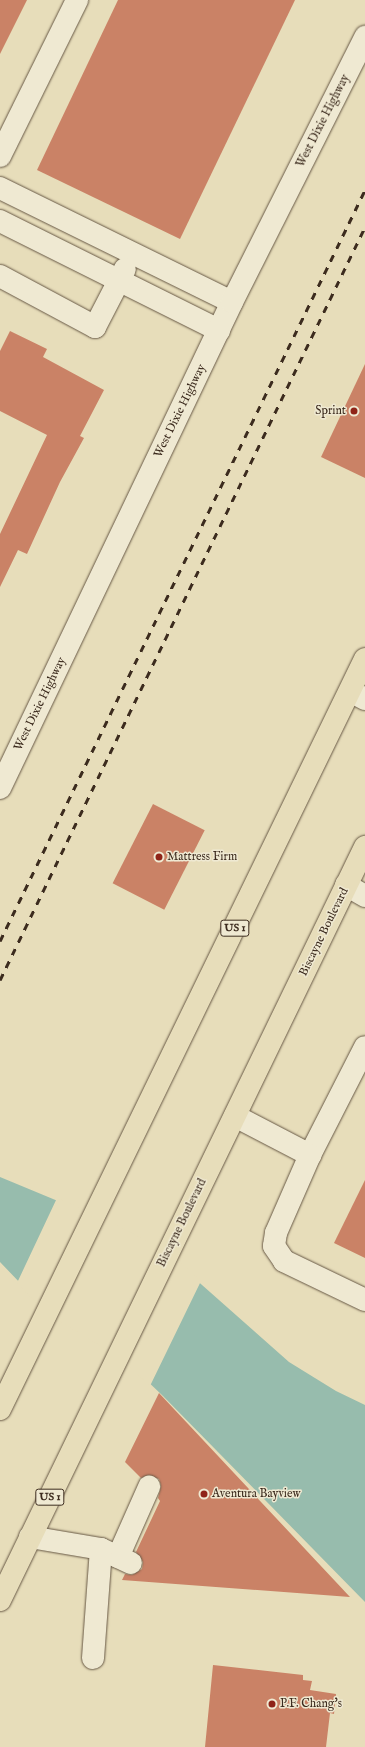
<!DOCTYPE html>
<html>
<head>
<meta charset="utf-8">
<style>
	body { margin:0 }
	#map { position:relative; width:365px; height:1747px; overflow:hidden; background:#e7ddba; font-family:"IM FELL English",serif }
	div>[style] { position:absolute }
	.water>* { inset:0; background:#97bcad }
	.pier>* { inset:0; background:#e7ddba }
	.building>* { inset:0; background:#ca8266; transform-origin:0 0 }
	.roads { filter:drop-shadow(0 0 1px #675845) drop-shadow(0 0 1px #675845) }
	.minor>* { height:22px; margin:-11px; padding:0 11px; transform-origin:11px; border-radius:11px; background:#efe9d2 }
	.major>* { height:22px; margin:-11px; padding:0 11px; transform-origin:11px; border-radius:11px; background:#e7ddba }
	.rail>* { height:3px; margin-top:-1.5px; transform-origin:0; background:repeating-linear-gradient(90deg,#3c2b1e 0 7px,transparent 0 14px) }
	.dots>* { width:11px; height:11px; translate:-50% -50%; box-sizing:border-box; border:2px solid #efe9d2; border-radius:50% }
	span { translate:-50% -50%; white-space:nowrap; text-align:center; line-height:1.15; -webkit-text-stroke:3px #efe9d2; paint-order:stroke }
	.shield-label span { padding:1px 3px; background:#efe9d2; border:1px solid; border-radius:3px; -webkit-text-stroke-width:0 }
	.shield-label { font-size:11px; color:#3c2b1e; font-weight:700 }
	.street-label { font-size:12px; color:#3c2b1e }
	.poi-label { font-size:12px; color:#3c2b1e }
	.right { translate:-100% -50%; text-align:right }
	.left { translate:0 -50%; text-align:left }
</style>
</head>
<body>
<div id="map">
	<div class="water">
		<div style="clip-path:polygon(0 1177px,94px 1216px,167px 1254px,289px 1362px,336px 1391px,365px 1405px,365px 1602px,163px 1396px,120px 1355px,47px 1311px,0 1262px)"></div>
	</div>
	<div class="pier">
		<div style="clip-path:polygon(57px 1198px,95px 1214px,168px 1252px,201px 1281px,150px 1386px,119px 1357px,46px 1313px,17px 1283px)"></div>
	</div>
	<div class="building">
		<div style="clip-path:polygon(0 0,27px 0,0 54px)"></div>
		<div style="clip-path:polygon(118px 0,295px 0,180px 239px,37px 170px)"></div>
		<div style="clip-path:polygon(10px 331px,47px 349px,43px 357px,104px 390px,80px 436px,84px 438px,60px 482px,27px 554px,18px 550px,0 587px,0 534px,47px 435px,0 411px,0 351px)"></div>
		<div style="clip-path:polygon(365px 364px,365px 478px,321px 457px)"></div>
		<div style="left:153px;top:804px;width:58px;height:89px;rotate:27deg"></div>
		<div style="clip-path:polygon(365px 1180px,365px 1258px,334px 1243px)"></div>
		<div style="clip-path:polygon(159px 1393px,350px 1597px,122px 1580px,125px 1574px,132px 1575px,142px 1569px,143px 1562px,136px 1552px,160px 1501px,158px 1498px,161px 1486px,159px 1479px,148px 1475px,141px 1478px,125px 1462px)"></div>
		<div style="clip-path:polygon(213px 1665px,303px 1675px,303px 1680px,312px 1681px,310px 1690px,336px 1694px,334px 1714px,330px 1713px,326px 1747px,205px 1747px)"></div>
	</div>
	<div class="roads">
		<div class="minor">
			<div style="left:0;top:156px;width:174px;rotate:-63.7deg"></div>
			<div style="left:0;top:188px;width:258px;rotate:26.2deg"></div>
			<div style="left:0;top:221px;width:245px;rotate:26.5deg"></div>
			<div style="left:0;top:276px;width:108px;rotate:28.2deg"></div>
			<div style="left:95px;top:327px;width:65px;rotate:-62.7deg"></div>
			<div style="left:350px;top:691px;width:17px;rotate:28deg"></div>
			<div style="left:0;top:788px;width:539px;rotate:-64.48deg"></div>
			<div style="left:232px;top:302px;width:297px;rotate:-63.3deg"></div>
			<div style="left:346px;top:885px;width:22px;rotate:30deg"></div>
			<div style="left:235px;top:1116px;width:85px;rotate:27.5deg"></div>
			<div style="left:310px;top:1155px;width:121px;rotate:-63deg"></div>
			<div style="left:310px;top:1155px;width:85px;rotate:113.6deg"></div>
			<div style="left:276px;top:1233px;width:13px;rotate:99deg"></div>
			<div style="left:274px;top:1246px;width:18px;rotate:56deg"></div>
			<div style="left:284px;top:1261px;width:90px;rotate:25.7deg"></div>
			<div style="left:30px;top:1537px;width:72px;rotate:9.6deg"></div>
			<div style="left:101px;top:1549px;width:33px;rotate:25deg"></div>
			<div style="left:118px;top:1557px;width:77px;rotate:-66.1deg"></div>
			<div style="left:93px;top:1658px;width:109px;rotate:-85.8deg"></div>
		</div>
		<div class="major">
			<div style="left:0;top:1409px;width:834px;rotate:-64.05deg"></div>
			<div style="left:0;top:1600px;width:837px;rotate:-64.14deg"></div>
		</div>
	</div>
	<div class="rail">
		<div style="left:0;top:941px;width:835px;rotate:-64.08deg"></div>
		<div style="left:0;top:980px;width:837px;rotate:-64.14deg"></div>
	</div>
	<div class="dots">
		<div style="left:354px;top:411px;background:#8f2418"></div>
		<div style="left:159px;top:857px;background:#8f2418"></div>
		<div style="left:204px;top:1494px;background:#8f2418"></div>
		<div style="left:272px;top:1704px;background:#8f2418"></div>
	</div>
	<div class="shield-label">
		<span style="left:235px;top:928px">US 1</span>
		<span style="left:50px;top:1497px">US 1</span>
	</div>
	<div class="street-label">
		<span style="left:323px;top:121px;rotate:-63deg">West Dixie Highway</span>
		<span style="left:180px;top:411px;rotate:-64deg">West Dixie Highway</span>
		<span style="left:40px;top:704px;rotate:-64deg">West Dixie Highway</span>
		<span style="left:324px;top:932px;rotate:-64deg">Biscayne Boulevard</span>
		<span style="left:182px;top:1223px;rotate:-64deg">Biscayne Boulevard</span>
	</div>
	<div class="poi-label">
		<span class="right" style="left:346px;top:411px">Sprint</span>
		<span class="left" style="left:167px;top:857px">Mattress Firm</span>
		<span class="left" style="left:212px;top:1494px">Aventura Bayview</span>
		<span class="left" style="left:280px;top:1704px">P.F. Chang's</span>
	</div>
</div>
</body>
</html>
